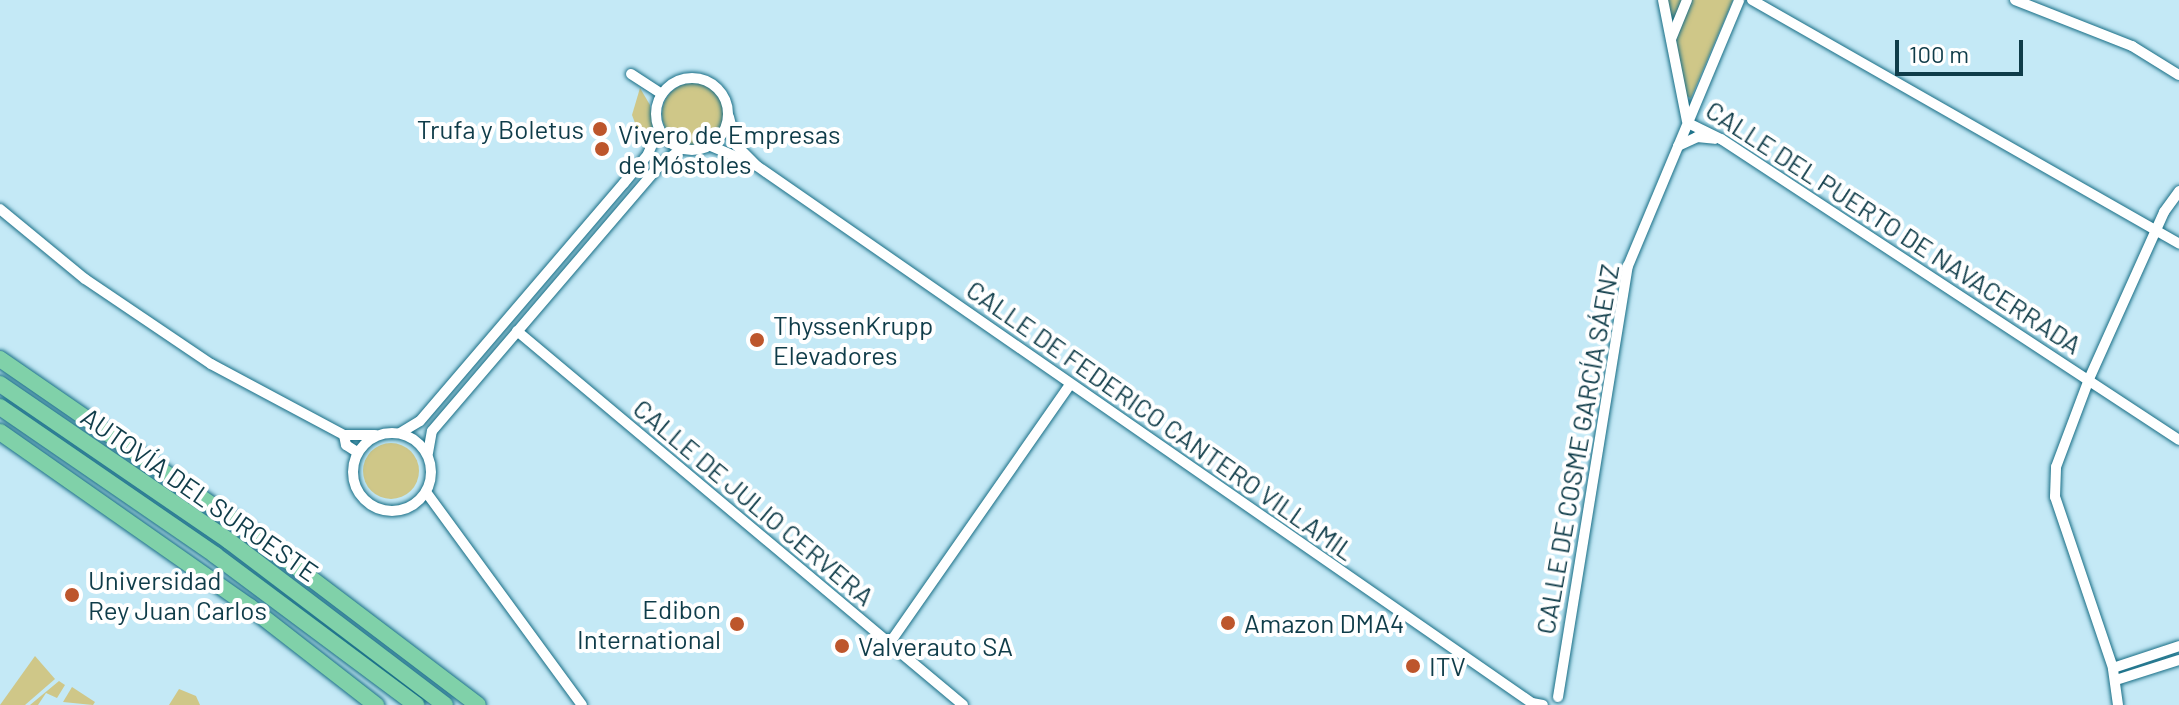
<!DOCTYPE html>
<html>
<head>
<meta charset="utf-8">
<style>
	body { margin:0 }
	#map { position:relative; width:2179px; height:705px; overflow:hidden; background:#c4e9f6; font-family:Barlow,sans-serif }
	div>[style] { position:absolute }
	.green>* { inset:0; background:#cfc788 }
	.round { border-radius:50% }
	.roads { filter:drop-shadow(0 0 2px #176d85) drop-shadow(0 0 2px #176d85) }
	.minor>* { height:10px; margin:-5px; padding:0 5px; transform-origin:5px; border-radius:5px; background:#fff }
	.minor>.ring { margin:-5px; padding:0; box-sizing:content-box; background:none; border:10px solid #fff; border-radius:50% }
	.highway>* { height:16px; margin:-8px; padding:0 8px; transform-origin:8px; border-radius:8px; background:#80d1a9 }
	.dots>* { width:22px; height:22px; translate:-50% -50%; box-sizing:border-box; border:4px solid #fff; border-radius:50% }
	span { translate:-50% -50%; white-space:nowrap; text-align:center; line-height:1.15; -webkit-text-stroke:8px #fff; paint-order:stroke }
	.poi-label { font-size:26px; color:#0f3c49 }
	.right { translate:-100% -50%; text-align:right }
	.left { translate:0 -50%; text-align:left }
	.street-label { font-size:26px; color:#0f3c49 }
	.scale { position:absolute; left:1895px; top:40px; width:128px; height:36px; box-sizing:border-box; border:4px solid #0f3c49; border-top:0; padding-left:10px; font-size:24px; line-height:28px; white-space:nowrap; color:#0f3c49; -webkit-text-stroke:6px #fff; paint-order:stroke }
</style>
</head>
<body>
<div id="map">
	<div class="green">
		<div style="clip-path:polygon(1667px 0,1733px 0,1691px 98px,1685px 96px)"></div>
		<div class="round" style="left:662px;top:83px;width:62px;height:62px"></div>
		<div style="clip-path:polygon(640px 88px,650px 105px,653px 133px,645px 150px,632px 115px)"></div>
		<div class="round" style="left:363px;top:443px;width:56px;height:56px"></div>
		<div style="clip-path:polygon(35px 656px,55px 679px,25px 705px,0 705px)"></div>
		<div style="clip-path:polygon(59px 681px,65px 685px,57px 698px,46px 693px,38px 705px,30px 705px)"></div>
		<div style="clip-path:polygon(72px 687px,95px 702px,93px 705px,63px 702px)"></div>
		<div style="clip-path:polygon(179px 689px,196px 696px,200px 705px,169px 705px)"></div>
	</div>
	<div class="roads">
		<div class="minor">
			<div style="left:1663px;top:0;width:123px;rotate:78.8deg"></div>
			<div style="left:1752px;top:0;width:492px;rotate:29.7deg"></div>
			<div style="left:2015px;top:0;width:126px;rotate:21.5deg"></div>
			<div style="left:2132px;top:46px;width:55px;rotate:31.7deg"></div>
			<div style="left:1671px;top:39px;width:42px;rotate:-67.7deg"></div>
			<div style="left:631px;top:74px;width:37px;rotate:33deg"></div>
			<div class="ring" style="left:656px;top:78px;width:62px;height:62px"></div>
			<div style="left:729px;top:117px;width:29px;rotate:76deg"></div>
			<div style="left:736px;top:145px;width:30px;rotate:45deg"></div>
			<div style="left:757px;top:166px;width:943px;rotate:34.72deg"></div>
			<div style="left:1532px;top:703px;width:11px;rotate:10deg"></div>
			<div style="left:1688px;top:123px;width:37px;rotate:26deg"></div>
			<div style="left:1721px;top:139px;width:548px;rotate:33.31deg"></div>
			<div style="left:711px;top:146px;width:36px;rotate:23deg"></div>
			<div style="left:1678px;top:146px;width:21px;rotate:-25deg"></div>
			<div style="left:1697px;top:137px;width:18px;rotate:6deg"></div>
			<div style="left:0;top:209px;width:110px;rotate:39.5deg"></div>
			<div style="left:85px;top:279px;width:152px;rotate:34deg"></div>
			<div style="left:211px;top:364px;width:151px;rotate:28.1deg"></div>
			<div style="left:344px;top:435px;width:31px"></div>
			<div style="left:517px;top:331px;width:582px;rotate:39.98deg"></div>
			<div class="ring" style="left:353px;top:433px;width:68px;height:68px"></div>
			<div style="left:400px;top:433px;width:23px;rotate:-31deg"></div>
			<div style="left:420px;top:421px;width:313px;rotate:-49.4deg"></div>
			<div style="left:624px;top:183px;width:38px;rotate:-50deg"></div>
			<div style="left:648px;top:154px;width:28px;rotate:-67deg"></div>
			<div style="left:344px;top:435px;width:10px;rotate:79deg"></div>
			<div style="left:346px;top:445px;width:13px;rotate:32deg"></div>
			<div style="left:428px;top:453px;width:22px;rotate:-80deg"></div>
			<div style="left:432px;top:431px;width:348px;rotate:-49.4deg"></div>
			<div style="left:658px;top:167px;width:29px;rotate:-38deg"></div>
			<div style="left:426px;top:492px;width:264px;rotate:53.8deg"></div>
			<div style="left:889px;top:644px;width:316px;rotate:-55.1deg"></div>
			<div style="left:2113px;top:668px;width:70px;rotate:-18.4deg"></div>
			<div style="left:2116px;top:680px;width:66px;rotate:-17.6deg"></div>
			<div style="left:1558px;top:697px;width:437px;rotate:-80.8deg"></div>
			<div style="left:1628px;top:266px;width:288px;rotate:-67.3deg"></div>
			<div style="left:2118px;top:705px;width:37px;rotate:-98deg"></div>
			<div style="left:2113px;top:668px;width:181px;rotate:-108.7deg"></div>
			<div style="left:2055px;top:497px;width:30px;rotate:-88deg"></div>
			<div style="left:2056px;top:467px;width:94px;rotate:-69.4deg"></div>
			<div style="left:2089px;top:379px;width:183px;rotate:-65.8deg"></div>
			<div style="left:2164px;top:212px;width:26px;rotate:-54deg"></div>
		</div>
		<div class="highway">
			<div style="left:0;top:359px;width:294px;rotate:34.6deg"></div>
			<div style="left:242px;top:526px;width:296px;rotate:37.2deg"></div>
			<div style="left:0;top:384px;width:278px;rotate:34.4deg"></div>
			<div style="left:229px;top:541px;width:271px;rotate:37.2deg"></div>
			<div style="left:0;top:407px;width:261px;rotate:34.5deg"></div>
			<div style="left:215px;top:555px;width:251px;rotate:36.7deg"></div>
			<div style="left:0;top:432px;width:305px;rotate:35deg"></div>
			<div style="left:250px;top:607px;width:160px;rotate:37.9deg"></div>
		</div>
	</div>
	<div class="dots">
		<div style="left:600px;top:129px;background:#bd562c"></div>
		<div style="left:602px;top:149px;background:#bd562c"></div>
		<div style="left:757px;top:340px;background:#bd562c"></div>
		<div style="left:72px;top:595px;background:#bd562c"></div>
		<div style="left:1228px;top:623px;background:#bd562c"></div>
		<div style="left:737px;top:624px;background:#bd562c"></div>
		<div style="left:842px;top:646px;background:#bd562c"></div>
		<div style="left:1413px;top:666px;background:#bd562c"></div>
	</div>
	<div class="poi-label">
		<span class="right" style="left:584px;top:129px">Trufa y Boletus</span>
		<span class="left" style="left:618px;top:149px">Vivero de Empresas<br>de Móstoles</span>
		<span class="left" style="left:773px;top:340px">ThyssenKrupp<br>Elevadores</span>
		<span class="left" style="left:88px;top:595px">Universidad<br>Rey Juan Carlos</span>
		<span class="right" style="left:721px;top:624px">Edibon<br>International</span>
		<span class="left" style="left:1244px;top:623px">Amazon DMA4</span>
		<span class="left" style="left:858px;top:646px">Valverauto SA</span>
		<span class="left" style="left:1429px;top:666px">ITV</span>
	</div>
	<div class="street-label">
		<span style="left:1894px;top:227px;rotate:33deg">CALLE DEL PUERTO DE NAVACERRADA</span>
		<span style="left:1161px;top:420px;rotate:35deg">CALLE DE FEDERICO CANTERO VILLAMIL</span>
		<span style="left:1577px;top:449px;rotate:-80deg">CALLE DE COSME GARCÍA SÁENZ</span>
		<span style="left:200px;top:494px;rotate:35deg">AUTOVÍA DEL SUROESTE</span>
		<span style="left:754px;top:502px;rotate:40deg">CALLE DE JULIO CERVERA</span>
	</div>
	<div class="scale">100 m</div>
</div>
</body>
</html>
